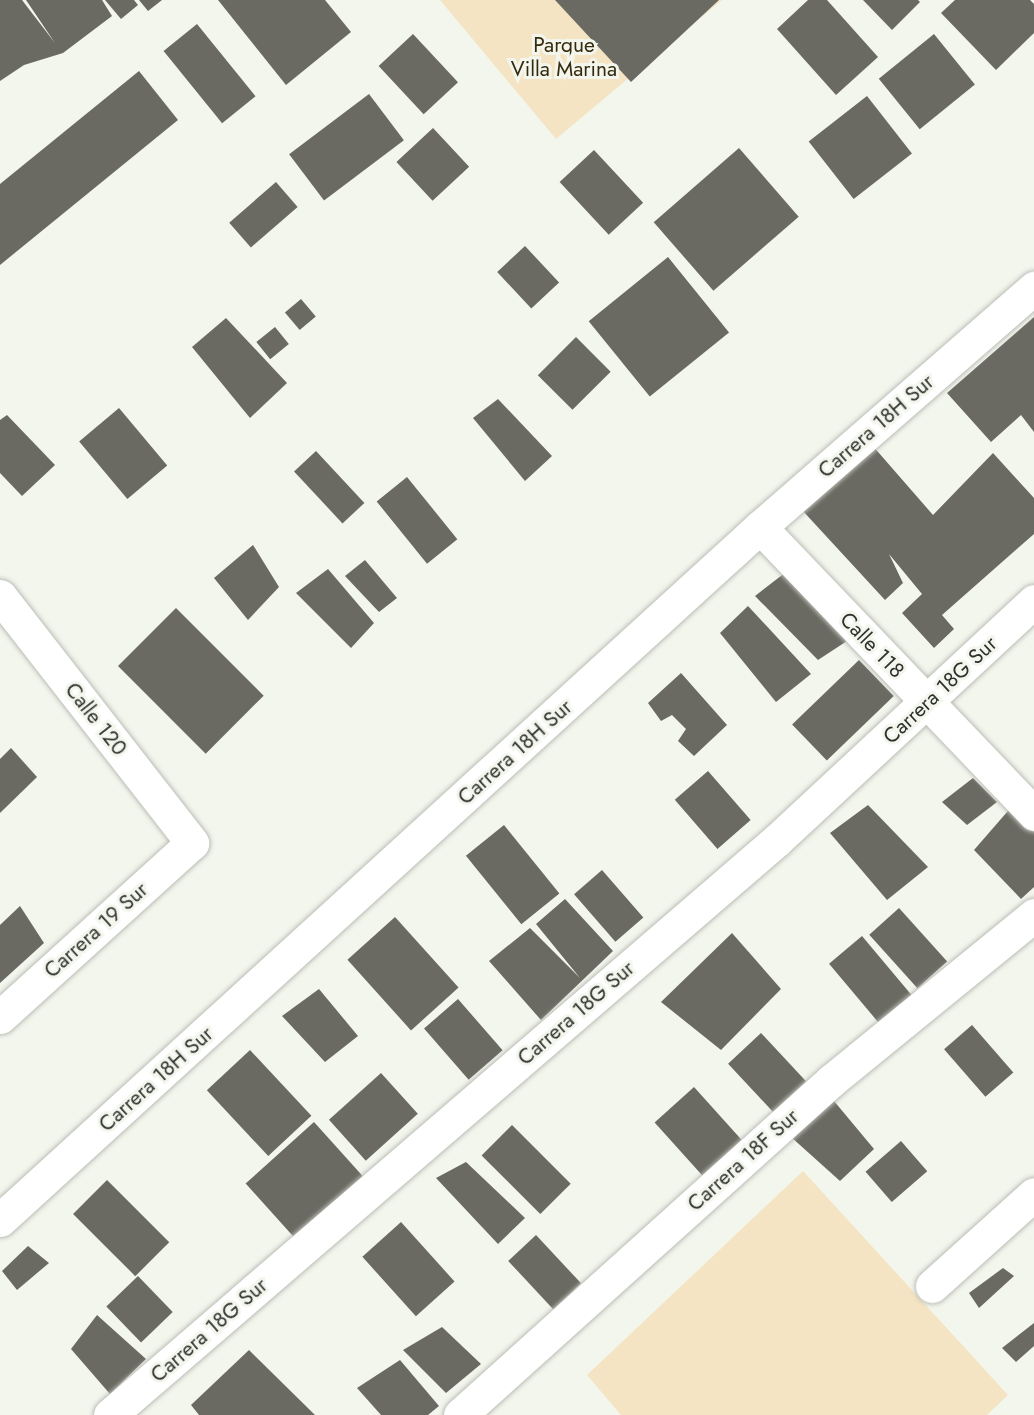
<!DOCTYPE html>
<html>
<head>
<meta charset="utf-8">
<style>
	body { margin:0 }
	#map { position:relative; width:1034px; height:1415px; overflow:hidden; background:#f3f6ed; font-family:Jost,sans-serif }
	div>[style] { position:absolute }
	.green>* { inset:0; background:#f4e4c3 }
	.building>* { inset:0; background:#6a6a62; transform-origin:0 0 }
	.roads { filter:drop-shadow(0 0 2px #bbbeb6) drop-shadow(0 0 2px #bbbeb6) }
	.minor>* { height:33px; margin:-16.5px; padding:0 16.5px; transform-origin:16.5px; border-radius:16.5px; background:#fff }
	span { translate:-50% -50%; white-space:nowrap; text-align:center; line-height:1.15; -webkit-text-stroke:6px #f3f6ed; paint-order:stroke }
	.park-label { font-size:21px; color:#372a0c }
	.street-label { font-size:21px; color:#2f302d }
</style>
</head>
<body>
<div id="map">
	<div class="green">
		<div style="clip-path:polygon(440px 0,722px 0,556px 139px)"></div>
		<div style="clip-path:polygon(803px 1171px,1008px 1395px,987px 1415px,621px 1415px,587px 1375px)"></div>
	</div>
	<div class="building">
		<div style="clip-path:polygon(0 0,22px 0,55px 43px,26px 0,102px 0,112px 16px,63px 53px,24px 65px,0 81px)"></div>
		<div style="clip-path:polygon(105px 0,134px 0,138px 5px,121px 19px)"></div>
		<div style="clip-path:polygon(139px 0,162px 0,148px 11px)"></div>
		<div style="clip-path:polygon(218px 0,325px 0,351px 32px,286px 85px)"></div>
		<div style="clip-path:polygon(555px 0,719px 0,631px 82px)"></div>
		<div style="clip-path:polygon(808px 0,827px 0,878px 57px,836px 95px,777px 29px)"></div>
		<div style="clip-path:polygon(863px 0,918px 0,920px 2px,892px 30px)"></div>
		<div style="clip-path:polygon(955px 0,1030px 0,1034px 4px,1034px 33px,996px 70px,941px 13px)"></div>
		<div style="left:197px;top:24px;width:93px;height:43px;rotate:51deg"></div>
		<div style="left:413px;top:34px;width:66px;height:47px;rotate:47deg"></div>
		<div style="left:934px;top:34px;width:65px;height:71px;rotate:51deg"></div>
		<div style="clip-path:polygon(139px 71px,178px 120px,0 265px,0 184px)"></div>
		<div style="left:369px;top:94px;width:58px;height:100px;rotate:53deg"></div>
		<div style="left:867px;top:96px;width:73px;height:74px;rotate:52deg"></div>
		<div style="left:433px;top:128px;width:53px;height:50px;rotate:47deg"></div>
		<div style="left:739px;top:148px;width:91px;height:113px;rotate:49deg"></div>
		<div style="left:594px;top:150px;width:72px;height:47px;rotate:47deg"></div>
		<div style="left:276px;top:182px;width:33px;height:62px;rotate:49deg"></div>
		<div style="left:525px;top:246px;width:50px;height:38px;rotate:47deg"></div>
		<div style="left:668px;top:257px;width:97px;height:102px;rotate:51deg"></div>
		<div style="left:301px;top:299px;width:23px;height:21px;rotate:50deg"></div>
		<div style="clip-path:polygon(1034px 317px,1034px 432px,1021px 415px,991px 442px,947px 393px)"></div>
		<div style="clip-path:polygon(226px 318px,287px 383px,250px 418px,192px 347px)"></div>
		<div style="left:275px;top:327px;width:22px;height:24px;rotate:51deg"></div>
		<div style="left:576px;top:337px;width:49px;height:54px;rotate:45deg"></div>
		<div style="clip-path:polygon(498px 399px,552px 456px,525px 481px,473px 418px)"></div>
		<div style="left:119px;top:408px;width:75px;height:52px;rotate:50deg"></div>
		<div style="clip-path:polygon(7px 415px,55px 465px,22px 496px,0 473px,0 420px)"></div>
		<div style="clip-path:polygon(872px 445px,933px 515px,993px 453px,1034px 498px,1034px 534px,942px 615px,954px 629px,934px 648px,902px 613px,922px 594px,889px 554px,903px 583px,885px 600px,802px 510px)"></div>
		<div style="left:316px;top:451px;width:71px;height:30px;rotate:47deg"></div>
		<div style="left:407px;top:477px;width:80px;height:39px;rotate:51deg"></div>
		<div style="clip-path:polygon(253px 545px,279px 587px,248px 620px,214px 578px)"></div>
		<div style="clip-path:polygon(365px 560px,397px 598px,379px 612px,345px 576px)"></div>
		<div style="clip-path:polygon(328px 569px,374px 623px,351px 648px,296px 593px)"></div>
		<div style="clip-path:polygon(786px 572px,850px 639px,818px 660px,755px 596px)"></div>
		<div style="clip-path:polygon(748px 606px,811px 674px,776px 702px,720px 633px)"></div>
		<div style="left:176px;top:608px;width:124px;height:82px;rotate:45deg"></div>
		<div style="left:859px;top:660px;width:50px;height:93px;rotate:46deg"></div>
		<div style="clip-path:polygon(681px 673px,727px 725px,694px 756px,678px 741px,686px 729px,672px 715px,661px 721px,648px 703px)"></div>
		<div style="clip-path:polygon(11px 748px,37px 777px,0 813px,0 759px)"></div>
		<div style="left:708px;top:771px;width:65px;height:44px;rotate:49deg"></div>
		<div style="clip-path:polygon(973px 778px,997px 802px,967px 825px,942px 802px)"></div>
		<div style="clip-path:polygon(1014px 804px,1034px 824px,1034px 887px,1021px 899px,974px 850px)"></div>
		<div style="clip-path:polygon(868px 805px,928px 867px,887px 900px,830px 833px)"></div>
		<div style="left:504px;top:825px;width:88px;height:49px;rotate:51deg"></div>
		<div style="left:602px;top:870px;width:63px;height:37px;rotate:49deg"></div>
		<div style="clip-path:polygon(565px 899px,613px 951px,541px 1020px,489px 961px,530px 928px,580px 978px,536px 924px)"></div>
		<div style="clip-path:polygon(20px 906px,44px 943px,0 983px,0 925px)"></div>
		<div style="left:899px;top:908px;width:72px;height:40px;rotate:48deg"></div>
		<div style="left:395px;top:917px;width:95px;height:64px;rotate:48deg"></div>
		<div style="clip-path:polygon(732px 933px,781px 989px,721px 1050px,661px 1002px)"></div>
		<div style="left:862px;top:936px;width:77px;height:43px;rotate:50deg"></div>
		<div style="clip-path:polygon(319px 989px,358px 1036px,325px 1062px,282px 1016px)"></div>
		<div style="left:458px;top:999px;width:68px;height:45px;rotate:49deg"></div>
		<div style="left:972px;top:1025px;width:63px;height:37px;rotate:49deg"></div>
		<div style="left:761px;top:1033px;width:66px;height:45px;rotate:47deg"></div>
		<div style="left:250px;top:1050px;width:90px;height:59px;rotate:47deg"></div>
		<div style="left:381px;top:1073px;width:55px;height:70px;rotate:48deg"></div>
		<div style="left:694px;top:1087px;width:71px;height:53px;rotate:48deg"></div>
		<div style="clip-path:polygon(824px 1089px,874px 1149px,840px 1181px,781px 1128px)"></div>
		<div style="left:314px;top:1122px;width:73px;height:92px;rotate:48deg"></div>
		<div style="left:512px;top:1125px;width:83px;height:43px;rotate:45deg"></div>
		<div style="left:901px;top:1141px;width:40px;height:47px;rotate:49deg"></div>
		<div style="clip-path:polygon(466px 1162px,525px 1218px,498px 1244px,436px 1178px)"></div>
		<div style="left:107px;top:1180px;width:88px;height:48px;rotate:45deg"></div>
		<div style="left:401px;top:1222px;width:80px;height:52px;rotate:48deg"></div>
		<div style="left:536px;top:1235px;width:66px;height:38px;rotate:47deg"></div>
		<div style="clip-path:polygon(28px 1246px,49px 1263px,17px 1290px,2px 1271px)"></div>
		<div style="clip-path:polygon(1003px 1268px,1014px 1276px,979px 1308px,969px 1293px)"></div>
		<div style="left:138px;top:1276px;width:50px;height:44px;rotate:46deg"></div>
		<div style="clip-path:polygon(97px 1315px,146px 1359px,110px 1394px,71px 1349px)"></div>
		<div style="clip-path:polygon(1034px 1323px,1034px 1346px,1016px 1362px,1002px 1348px)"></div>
		<div style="clip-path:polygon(442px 1327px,481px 1364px,446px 1393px,403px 1350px)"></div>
		<div style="clip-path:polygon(249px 1350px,315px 1415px,199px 1415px,191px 1405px)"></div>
		<div style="clip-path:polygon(400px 1360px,439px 1406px,428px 1415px,381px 1415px,357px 1388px)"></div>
	</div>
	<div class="roads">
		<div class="minor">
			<div style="left:760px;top:527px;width:397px;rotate:46.3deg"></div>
			<div style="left:0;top:596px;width:313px;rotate:52.1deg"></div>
			<div style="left:192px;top:843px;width:259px;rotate:137.8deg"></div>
			<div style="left:0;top:1220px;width:1029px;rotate:-42.36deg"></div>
			<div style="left:760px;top:527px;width:364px;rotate:-41.1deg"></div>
			<div style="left:932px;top:1286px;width:137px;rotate:-42deg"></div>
			<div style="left:110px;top:1415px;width:881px;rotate:-40.76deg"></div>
			<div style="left:777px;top:840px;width:351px;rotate:-42.9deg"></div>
			<div style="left:460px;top:1415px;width:501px;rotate:-42deg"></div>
			<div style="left:832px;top:1080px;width:261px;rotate:-39.2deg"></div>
		</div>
	</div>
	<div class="park-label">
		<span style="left:564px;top:57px">Parque<br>Villa Marina</span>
	</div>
	<div class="street-label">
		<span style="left:876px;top:426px;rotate:-41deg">Carrera 18H Sur</span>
		<span style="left:872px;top:645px;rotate:46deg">Calle 118</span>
		<span style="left:940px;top:690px;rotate:-43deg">Carrera 18G Sur</span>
		<span style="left:96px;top:719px;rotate:52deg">Calle 120</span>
		<span style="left:515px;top:752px;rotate:-42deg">Carrera 18H Sur</span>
		<span style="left:96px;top:930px;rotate:-42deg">Carrera 19 Sur</span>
		<span style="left:576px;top:1013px;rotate:-41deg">Carrera 18G Sur</span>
		<span style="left:156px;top:1079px;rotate:-42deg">Carrera 18H Sur</span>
		<span style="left:743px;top:1160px;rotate:-42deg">Carrera 18F Sur</span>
		<span style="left:209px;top:1330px;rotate:-41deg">Carrera 18G Sur</span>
	</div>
</div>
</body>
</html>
